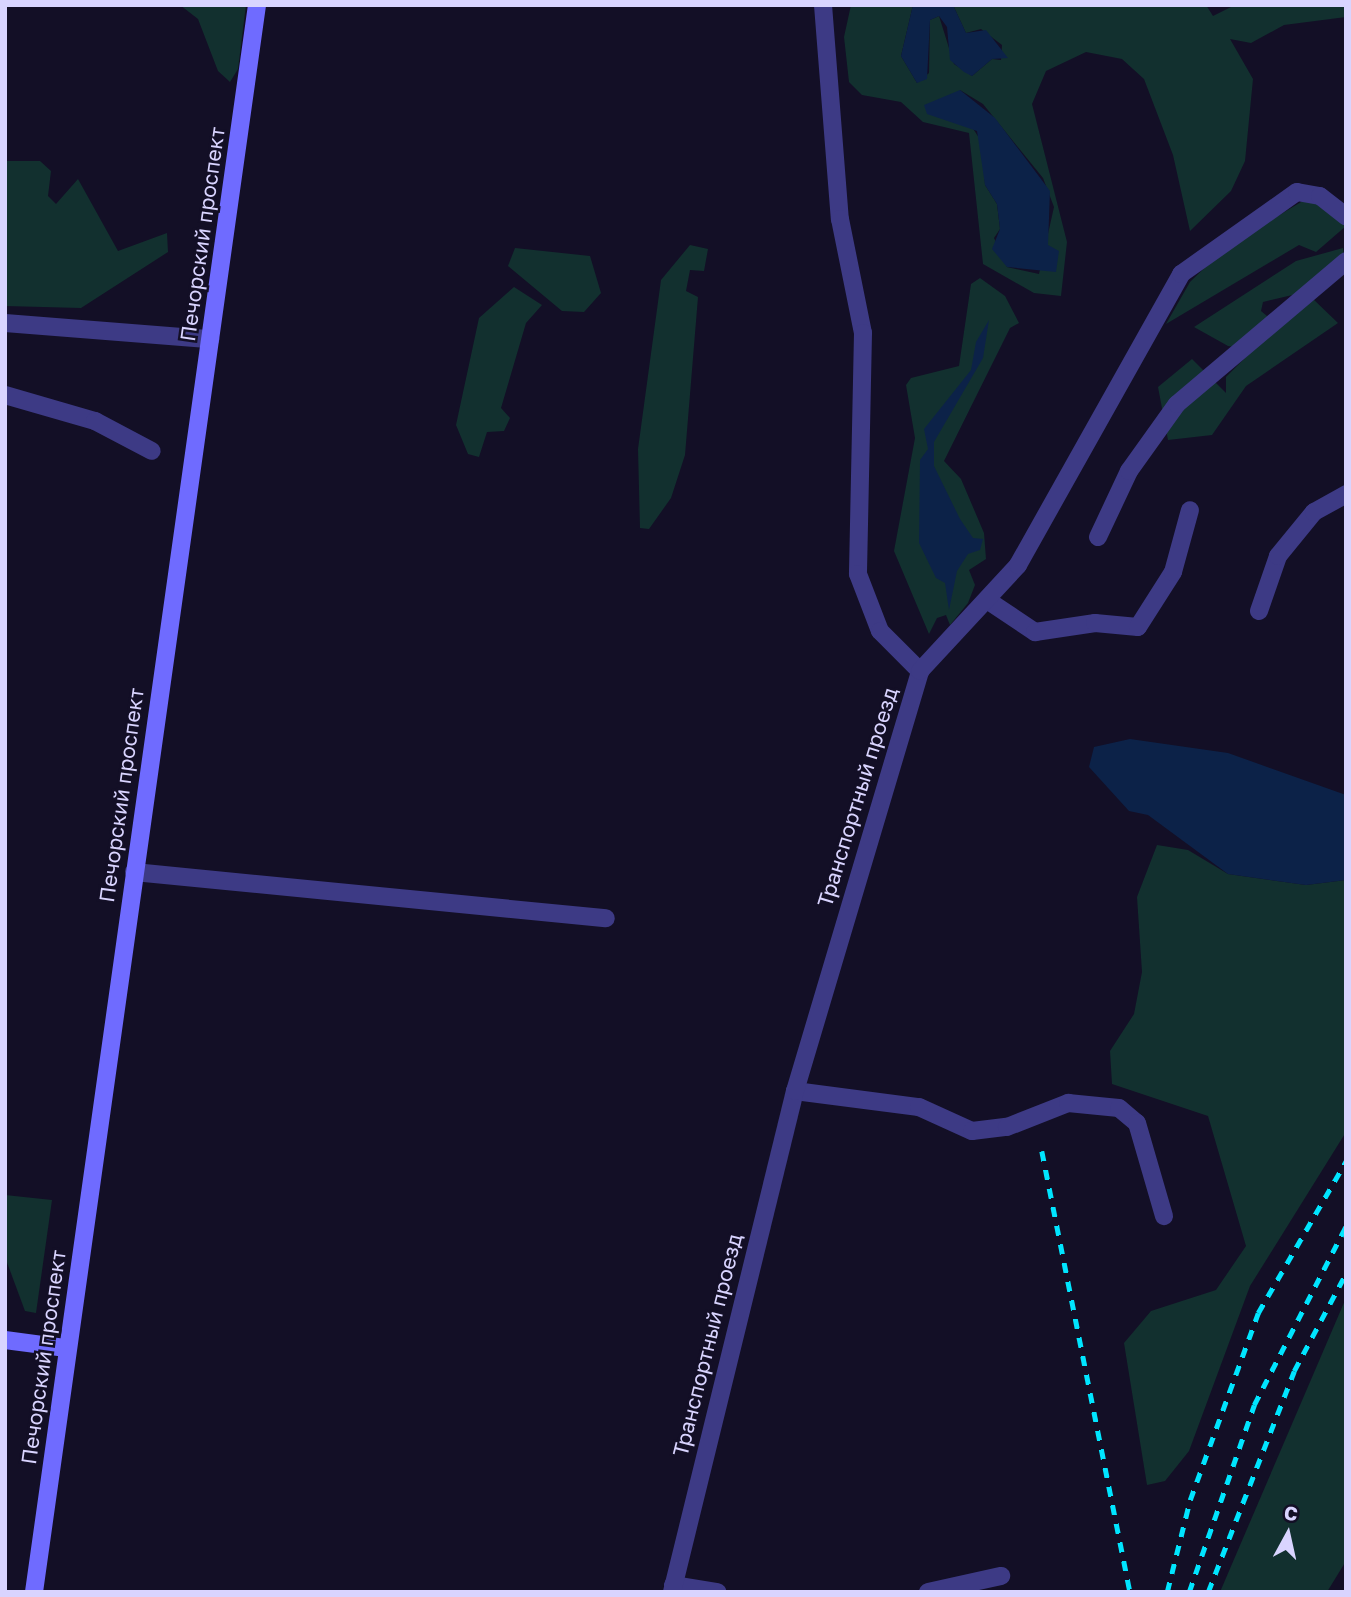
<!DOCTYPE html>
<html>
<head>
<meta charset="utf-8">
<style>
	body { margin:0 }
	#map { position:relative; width:1351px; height:1597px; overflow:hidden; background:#130f26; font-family:"Golos Text",sans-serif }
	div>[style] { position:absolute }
	.green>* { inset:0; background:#12302f }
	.water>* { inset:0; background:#0c2248 }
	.minor>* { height:18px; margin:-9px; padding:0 9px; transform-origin:9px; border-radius:9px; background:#3d3a85 }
	.secondary>* { height:18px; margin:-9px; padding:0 9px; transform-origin:9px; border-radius:9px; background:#6f6bff }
	.rail>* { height:4.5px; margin-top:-2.25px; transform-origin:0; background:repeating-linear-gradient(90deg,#00e5ff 0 10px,transparent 0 19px) }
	span { translate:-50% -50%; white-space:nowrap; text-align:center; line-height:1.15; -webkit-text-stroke:5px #130f26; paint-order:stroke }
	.street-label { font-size:21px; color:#d9d4ff }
	.frame { position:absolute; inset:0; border:7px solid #d9d4ff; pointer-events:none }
	.north { position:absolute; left:1253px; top:1499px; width:70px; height:70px; -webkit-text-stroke:5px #130f26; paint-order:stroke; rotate:8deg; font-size:19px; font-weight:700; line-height:28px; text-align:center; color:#d9d4ff }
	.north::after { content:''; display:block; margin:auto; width:24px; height:32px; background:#d9d4ff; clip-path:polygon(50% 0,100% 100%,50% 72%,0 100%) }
</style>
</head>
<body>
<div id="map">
	<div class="green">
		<div style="clip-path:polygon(180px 5px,246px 5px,238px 69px,230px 82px,218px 71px,198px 19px)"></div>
		<div style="clip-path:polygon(evenodd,851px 5px,913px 5px,901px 56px,917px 83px,929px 73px,930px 20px,939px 16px,954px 64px,972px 76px,992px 59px,1001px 60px,1002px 45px,981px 29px,966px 33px,953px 5px,1206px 5px,1213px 16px,1235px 5px,1346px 5px,1346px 17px,1284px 25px,1251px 43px,1230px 39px,1253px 79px,1245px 161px,1231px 191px,1190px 231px,1173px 155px,1144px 79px,1122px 59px,1086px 52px,1046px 71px,1032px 104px,1067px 242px,1061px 296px,1034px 293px,983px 264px,969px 133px,923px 122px,901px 102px,862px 95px,849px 82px,844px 37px,851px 5px,960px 90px,983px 104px,1043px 178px,1054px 207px,1039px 274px,1007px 267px,994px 238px,1000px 229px,997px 204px,985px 185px,983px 144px,970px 124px,956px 120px,960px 90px)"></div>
		<div style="clip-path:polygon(6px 161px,40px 161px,51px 171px,48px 196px,56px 204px,78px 179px,118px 251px,167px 233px,168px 252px,81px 308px,5px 306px)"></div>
		<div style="clip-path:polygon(1306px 199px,1329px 208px,1346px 226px,1316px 252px,1299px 245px,1166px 324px,1190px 282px,1225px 248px)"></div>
		<div style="clip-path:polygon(690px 245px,708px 249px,704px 271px,690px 270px,686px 291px,698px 297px,685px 455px,671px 498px,649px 529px,640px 528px,638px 449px,661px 280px)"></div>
		<div style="clip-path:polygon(515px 248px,590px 256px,601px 293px,584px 312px,562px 311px,508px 266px)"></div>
		<div style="clip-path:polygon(1343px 248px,1344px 257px,1301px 293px,1263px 302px,1261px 311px,1267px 316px,1311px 297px,1338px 323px,1246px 386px,1212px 435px,1168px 440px,1158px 387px,1192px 359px,1226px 393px,1226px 377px,1253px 350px,1228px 346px,1194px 327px,1296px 261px)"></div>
		<div style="clip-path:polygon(980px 278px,1005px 296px,1019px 323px,1010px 328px,944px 461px,961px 479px,984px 533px,986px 559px,969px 570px,975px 585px,968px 603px,950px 625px,946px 615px,937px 618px,929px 634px,894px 551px,915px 438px,906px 385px,911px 378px,959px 366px,971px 284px)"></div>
		<div style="clip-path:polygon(514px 287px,542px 305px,526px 323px,501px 408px,510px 418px,504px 431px,487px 432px,479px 457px,468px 454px,456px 425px,479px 318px)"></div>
		<div style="clip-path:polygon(1157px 845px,1188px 850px,1228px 874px,1306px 885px,1346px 880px,1346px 1132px,1250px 1286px,1189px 1451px,1165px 1481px,1147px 1485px,1124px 1343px,1151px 1311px,1216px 1290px,1246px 1246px,1208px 1116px,1112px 1084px,1110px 1051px,1134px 1014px,1142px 972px,1137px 897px)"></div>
		<div style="clip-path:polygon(5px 1195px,52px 1200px,36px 1313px,25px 1311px,5px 1257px)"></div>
		<div style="clip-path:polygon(1346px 1298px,1346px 1561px,1327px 1592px,1220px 1592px)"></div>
	</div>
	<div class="water">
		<div style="clip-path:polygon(913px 5px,953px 5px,966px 33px,986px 30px,1008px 58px,992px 59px,972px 76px,964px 72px,950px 60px,947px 27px,939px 16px,930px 20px,927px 79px,917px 83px,901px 56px)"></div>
		<div style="clip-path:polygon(960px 90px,995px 118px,1050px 191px,1048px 245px,1059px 251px,1056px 272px,1007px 267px,992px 249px,1000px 229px,997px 204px,985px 185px,977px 131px,927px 114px,924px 105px)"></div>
		<div style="clip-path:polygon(989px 320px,983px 358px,934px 442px,934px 466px,960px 519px,973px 538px,983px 539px,980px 550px,968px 554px,957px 571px,949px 610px,945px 583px,936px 578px,919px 543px,920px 460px,928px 449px,924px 429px,971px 370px,976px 342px)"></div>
		<div style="clip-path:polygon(1130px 739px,1228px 753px,1346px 795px,1346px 880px,1306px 885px,1228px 874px,1148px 815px,1129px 811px,1089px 767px,1094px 747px)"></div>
	</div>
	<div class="minor">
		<div style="left:823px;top:5px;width:215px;rotate:85.5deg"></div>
		<div style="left:840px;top:219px;width:116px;rotate:78.6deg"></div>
		<div style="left:863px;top:333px;width:241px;rotate:91.2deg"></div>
		<div style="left:858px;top:574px;width:61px;rotate:68.9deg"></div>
		<div style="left:880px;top:631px;width:57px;rotate:45deg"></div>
		<div style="left:5px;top:323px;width:206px;rotate:4.5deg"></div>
		<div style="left:5px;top:395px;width:94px;rotate:16.1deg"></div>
		<div style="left:95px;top:421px;width:64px;rotate:27.8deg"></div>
		<div style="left:1098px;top:537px;width:73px;rotate:-64.8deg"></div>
		<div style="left:1129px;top:471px;width:82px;rotate:-54.4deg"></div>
		<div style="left:1177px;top:404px;width:221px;rotate:-40.2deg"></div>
		<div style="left:987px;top:600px;width:58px;rotate:33.7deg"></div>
		<div style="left:1035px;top:632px;width:61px;rotate:-8.5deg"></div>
		<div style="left:1095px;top:623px;width:43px;rotate:5.3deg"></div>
		<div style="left:1138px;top:627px;width:65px;rotate:-57.5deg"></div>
		<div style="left:1173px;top:572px;width:64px;rotate:-74.7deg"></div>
		<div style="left:1259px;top:611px;width:58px;rotate:-70.9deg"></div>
		<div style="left:1278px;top:556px;width:57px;rotate:-50.7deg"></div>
		<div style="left:1314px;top:512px;width:37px;rotate:-29deg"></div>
		<div style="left:134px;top:872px;width:474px;rotate:5.6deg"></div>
		<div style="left:795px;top:1091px;width:125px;rotate:7.4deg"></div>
		<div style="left:919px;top:1107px;width:58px;rotate:24.4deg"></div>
		<div style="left:972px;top:1131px;width:35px;rotate:-7deg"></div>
		<div style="left:1007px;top:1127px;width:66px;rotate:-21.5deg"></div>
		<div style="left:1068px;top:1103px;width:51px;rotate:5.6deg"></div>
		<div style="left:1119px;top:1108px;width:23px;rotate:40deg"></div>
		<div style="left:1137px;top:1123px;width:97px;rotate:73.8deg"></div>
		<div style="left:673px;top:1585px;width:45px;rotate:9deg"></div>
		<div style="left:672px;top:1592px;width:516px;rotate:-76.21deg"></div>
		<div style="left:795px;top:1091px;width:438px;rotate:-73.4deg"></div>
		<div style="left:920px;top:671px;width:144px;rotate:-47.2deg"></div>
		<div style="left:1018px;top:565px;width:334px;rotate:-60.7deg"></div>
		<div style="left:1181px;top:274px;width:142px;rotate:-35.3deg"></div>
		<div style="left:1297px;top:192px;width:23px;rotate:10deg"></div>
		<div style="left:1320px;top:196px;width:33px;rotate:38deg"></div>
		<div style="left:928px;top:1592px;width:75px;rotate:-12.4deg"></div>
	</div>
	<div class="secondary">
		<div style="left:5px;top:1340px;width:62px;rotate:7.5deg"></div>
		<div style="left:34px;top:1592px;width:1603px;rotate:-82deg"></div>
	</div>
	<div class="rail">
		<div style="left:1042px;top:1151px;width:450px;rotate:78.7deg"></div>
		<div style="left:1167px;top:1592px;width:95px;rotate:-76deg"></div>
		<div style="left:1190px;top:1500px;width:199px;rotate:-70deg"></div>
		<div style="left:1258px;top:1313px;width:176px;rotate:-59.9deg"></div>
		<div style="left:1189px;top:1592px;width:198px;rotate:-70.8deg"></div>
		<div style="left:1254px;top:1405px;width:201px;rotate:-62.8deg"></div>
		<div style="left:1208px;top:1592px;width:237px;rotate:-68.7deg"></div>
		<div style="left:1294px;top:1371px;width:111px;rotate:-62deg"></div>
	</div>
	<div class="street-label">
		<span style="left:202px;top:234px;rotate:-82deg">Печорский проспект</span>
		<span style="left:121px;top:795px;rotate:-82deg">Печорский проспект</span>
		<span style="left:857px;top:797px;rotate:-73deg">Транспортный проезд</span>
		<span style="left:707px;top:1345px;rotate:-76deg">Транспортный проезд</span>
		<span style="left:43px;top:1357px;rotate:-82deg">Печорский проспект</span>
	</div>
	<div class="frame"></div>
	<div class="north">С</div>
</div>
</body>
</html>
